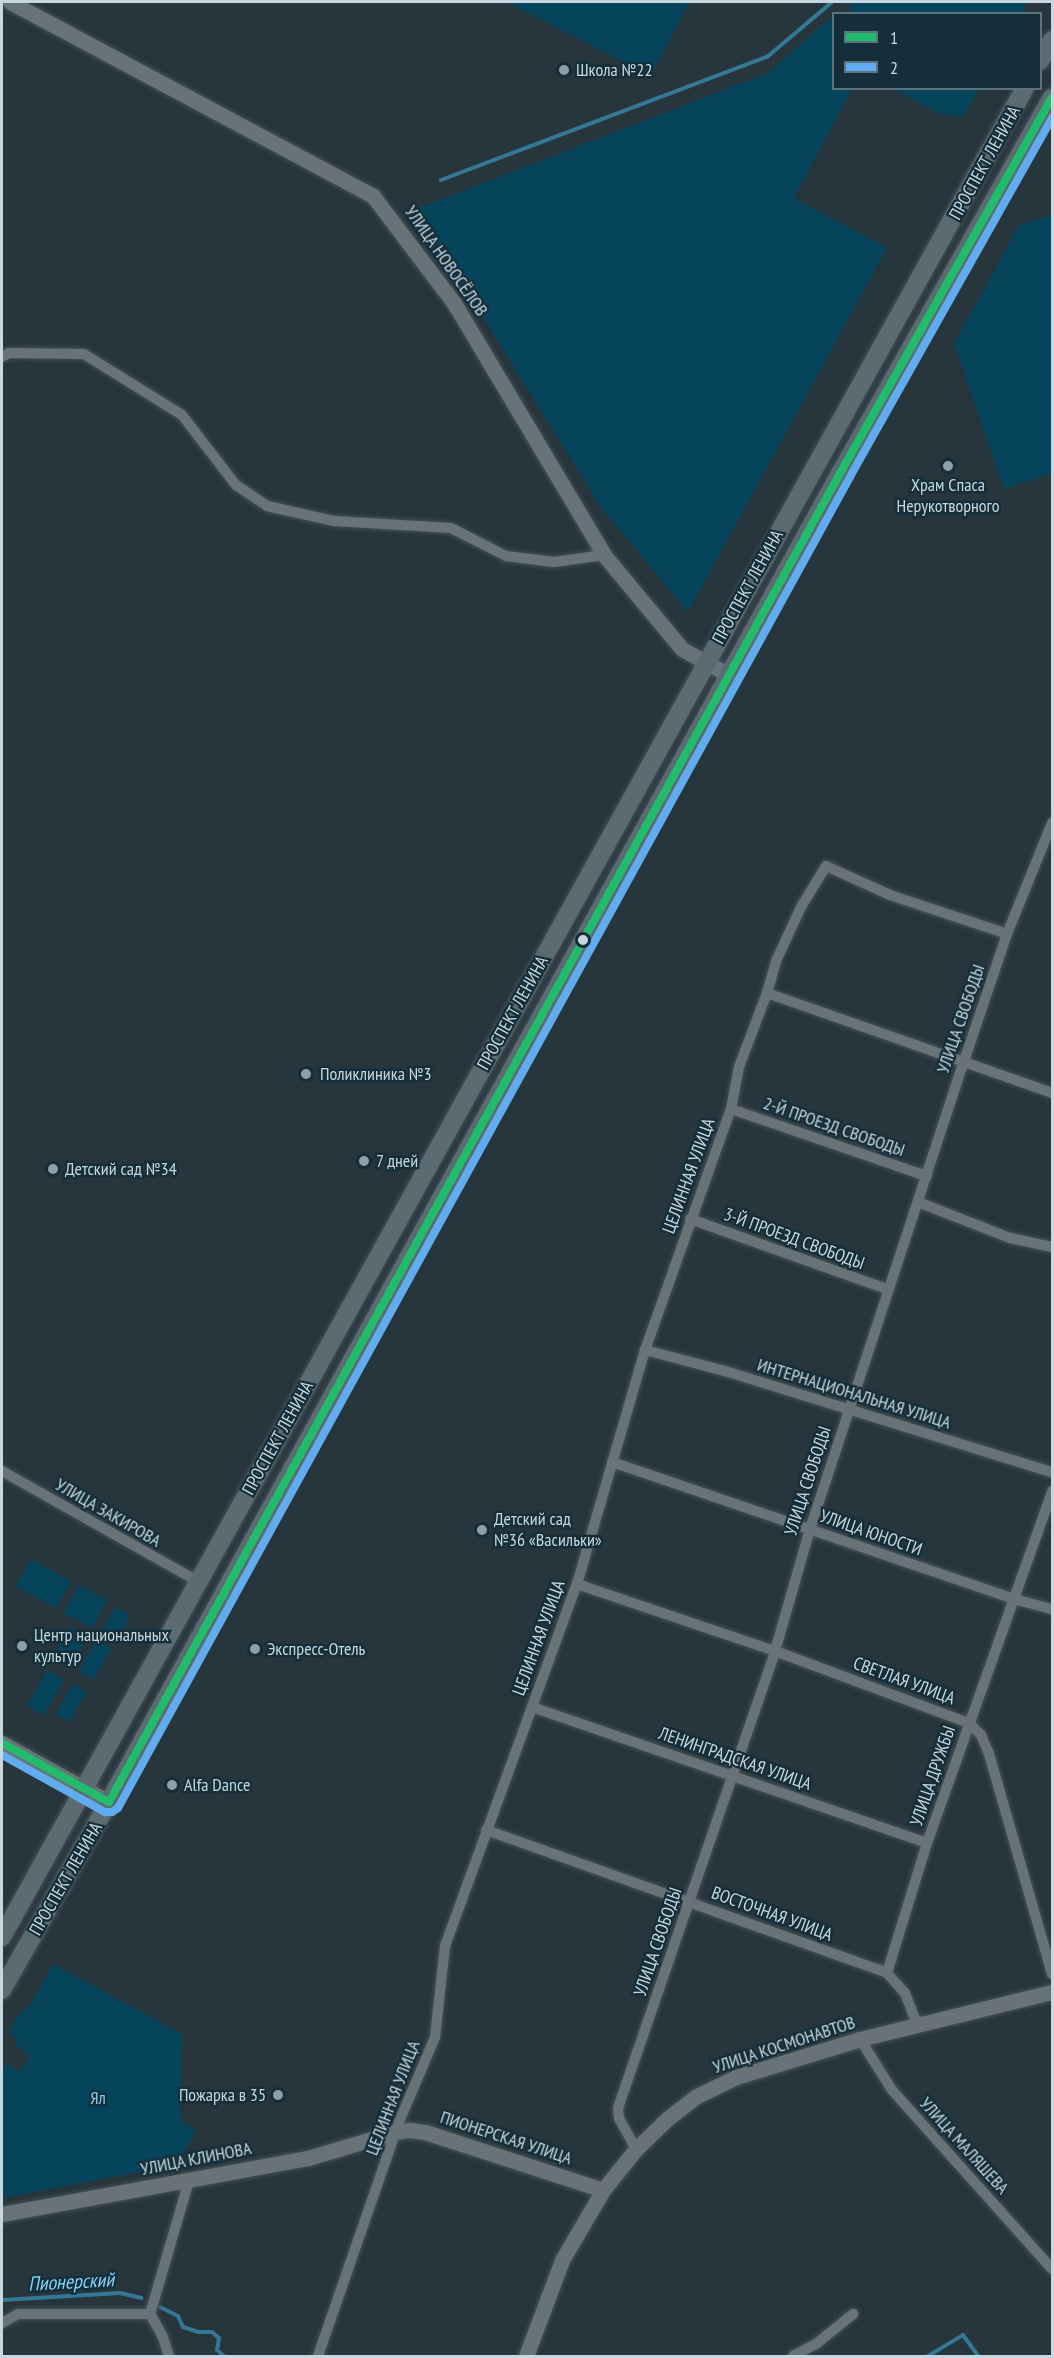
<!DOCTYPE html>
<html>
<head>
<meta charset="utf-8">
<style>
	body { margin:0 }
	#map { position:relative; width:1054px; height:2358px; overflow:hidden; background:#27353c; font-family:"PT Sans Narrow",sans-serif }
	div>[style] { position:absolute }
	.green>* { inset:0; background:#05445a; transform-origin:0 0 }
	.stream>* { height:4px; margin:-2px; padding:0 2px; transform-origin:2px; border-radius:2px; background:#347895 }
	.roads { filter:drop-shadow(0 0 2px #455057) drop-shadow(0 0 2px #455057) }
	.street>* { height:10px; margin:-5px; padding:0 5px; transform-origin:5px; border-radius:5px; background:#687378 }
	.secondary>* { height:15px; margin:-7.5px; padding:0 7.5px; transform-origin:7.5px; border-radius:7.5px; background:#687378 }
	.primary>* { height:18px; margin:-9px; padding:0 9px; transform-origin:9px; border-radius:9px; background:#5b6b72 }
	.bus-1>* { height:8px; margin:-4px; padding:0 4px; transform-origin:4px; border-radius:4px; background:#20bc6c }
	.bus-2>* { height:8px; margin:-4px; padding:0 4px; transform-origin:4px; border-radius:4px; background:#60acee }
	.dots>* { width:16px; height:16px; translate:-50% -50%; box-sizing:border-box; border:3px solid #142e3a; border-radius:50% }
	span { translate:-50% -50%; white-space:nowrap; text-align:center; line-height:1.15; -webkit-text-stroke:4.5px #142e3a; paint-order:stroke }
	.poi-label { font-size:18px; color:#c8d7df }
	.left { translate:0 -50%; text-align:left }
	.right { translate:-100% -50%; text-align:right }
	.street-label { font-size:18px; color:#c8d7df }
	.park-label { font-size:18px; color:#7fcef3 }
	.water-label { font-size:20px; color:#84d3f8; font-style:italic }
	.frame { position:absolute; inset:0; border:3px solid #c8d7df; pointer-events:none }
	.legend { position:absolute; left:832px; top:12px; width:210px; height:78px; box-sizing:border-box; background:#142e3a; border:2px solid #5c727c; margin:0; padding:8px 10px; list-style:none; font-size:18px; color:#c8d7df }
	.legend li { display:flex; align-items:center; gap:12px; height:30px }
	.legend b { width:30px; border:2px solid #5c727c }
</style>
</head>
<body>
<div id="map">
	<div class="green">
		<div style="clip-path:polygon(507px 2px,689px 2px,651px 76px)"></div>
		<div style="left:850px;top:2px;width:175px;height:18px"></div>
		<div style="clip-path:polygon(833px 16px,834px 88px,852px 89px,794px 198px,887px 248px,688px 612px,602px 509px,416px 209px,768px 73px)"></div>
		<div style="clip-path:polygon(894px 89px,979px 89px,963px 117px,940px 114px)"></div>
		<div style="clip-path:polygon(1052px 215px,1052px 473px,1004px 489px,954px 344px,1019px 225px)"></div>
		<div style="left:31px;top:1559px;width:46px;height:31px;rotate:29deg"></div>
		<div style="left:79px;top:1585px;width:32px;height:32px;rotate:28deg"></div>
		<div style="left:115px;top:1607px;width:17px;height:30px;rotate:28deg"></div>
		<div style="left:70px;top:1626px;width:21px;height:36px;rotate:29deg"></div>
		<div style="left:96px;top:1640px;width:17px;height:36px;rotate:28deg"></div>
		<div style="left:47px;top:1670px;width:20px;height:41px;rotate:30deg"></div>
		<div style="left:73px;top:1684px;width:16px;height:35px;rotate:30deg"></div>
		<div style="clip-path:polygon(53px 1964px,182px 2034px,181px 2102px,179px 2108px,183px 2123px,196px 2130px,177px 2165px,2px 2198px,2px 2068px,6px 2064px,20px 2072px,30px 2054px,16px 2046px,16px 2038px,8px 2032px,19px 2014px,31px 2004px)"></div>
	</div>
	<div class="stream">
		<div style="left:441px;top:180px;width:348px;rotate:-20.7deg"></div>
		<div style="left:767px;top:57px;width:85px;rotate:-40.2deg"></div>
		<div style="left:2px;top:2300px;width:118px;rotate:-3.4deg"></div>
		<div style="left:120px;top:2293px;width:22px;rotate:13deg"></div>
		<div style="left:160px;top:2307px;width:20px;rotate:27deg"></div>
		<div style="left:178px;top:2316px;width:12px;rotate:66deg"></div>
		<div style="left:183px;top:2327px;width:16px;rotate:18deg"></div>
		<div style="left:198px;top:2332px;width:14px"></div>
		<div style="left:212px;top:2332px;width:9px;rotate:41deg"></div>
		<div style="left:219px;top:2338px;width:12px;rotate:99deg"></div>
		<div style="left:217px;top:2350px;width:9px;rotate:41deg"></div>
		<div style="left:928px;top:2356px;width:41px;rotate:-31deg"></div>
		<div style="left:963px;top:2335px;width:26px;rotate:54deg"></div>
	</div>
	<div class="roads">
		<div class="street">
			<div style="left:2px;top:357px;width:8px;rotate:-30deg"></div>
			<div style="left:9px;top:353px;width:75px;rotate:0.8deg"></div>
			<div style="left:84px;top:354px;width:115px;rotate:31.9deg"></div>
			<div style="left:182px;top:415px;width:88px;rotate:52.4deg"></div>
			<div style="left:236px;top:485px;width:37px;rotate:34deg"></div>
			<div style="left:267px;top:506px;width:69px;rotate:12.6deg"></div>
			<div style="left:334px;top:521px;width:117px;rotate:3.4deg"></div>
			<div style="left:451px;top:528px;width:62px;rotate:27deg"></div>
			<div style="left:506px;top:556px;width:48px;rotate:7.1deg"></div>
			<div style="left:554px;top:562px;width:50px;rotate:-8deg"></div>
			<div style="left:767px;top:993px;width:302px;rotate:19.3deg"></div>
			<div style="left:731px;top:1109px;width:207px;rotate:18.9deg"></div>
			<div style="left:918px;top:1202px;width:99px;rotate:21.4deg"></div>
			<div style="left:1010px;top:1238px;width:43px;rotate:12.1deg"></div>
			<div style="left:690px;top:1219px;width:209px;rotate:19.6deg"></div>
			<div style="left:645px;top:1350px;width:83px;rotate:14.7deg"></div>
			<div style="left:725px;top:1371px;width:342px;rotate:17.2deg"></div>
			<div style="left:612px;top:1462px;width:425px;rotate:18.8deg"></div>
			<div style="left:1014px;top:1599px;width:39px;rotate:15deg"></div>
			<div style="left:2px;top:1471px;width:226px;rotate:29.4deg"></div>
			<div style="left:577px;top:1584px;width:209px;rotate:18.7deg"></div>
			<div style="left:775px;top:1651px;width:207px;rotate:20.4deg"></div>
			<div style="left:969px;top:1723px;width:17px;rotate:45deg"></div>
			<div style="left:981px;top:1735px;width:21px;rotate:67deg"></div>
			<div style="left:989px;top:1754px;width:229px;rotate:74deg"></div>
			<div style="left:532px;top:1707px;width:418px;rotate:19deg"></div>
			<div style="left:486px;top:1830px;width:426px;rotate:19.6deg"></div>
			<div style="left:887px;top:1973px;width:27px;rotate:48deg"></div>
			<div style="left:905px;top:1993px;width:34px;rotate:69deg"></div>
			<div style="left:887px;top:1973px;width:136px;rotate:-72.9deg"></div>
			<div style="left:927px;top:1843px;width:374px;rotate:-70.4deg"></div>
			<div style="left:860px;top:2039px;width:60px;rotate:57.9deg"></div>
			<div style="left:892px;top:2090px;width:240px;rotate:48.2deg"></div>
			<div style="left:636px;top:2149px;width:35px;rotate:-119deg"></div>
			<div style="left:619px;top:2118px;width:10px;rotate:-96deg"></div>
			<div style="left:618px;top:2108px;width:483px;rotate:-71deg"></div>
			<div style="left:775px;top:1651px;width:127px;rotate:-74deg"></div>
			<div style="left:810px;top:1529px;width:490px;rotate:-71.8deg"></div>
			<div style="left:963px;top:1064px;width:137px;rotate:-71.3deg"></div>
			<div style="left:1007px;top:934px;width:120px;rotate:-67.9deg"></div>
			<div style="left:2px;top:2323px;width:18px;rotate:-29deg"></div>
			<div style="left:18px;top:2314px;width:132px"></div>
			<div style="left:169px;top:2356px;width:20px;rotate:-108deg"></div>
			<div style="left:163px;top:2337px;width:26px;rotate:-119deg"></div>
			<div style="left:150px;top:2314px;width:139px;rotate:-73.7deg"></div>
			<div style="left:318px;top:2356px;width:248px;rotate:-70.9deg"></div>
			<div style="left:399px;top:2122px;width:92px;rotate:-67deg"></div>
			<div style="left:435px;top:2037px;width:92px;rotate:-83.7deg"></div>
			<div style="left:445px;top:1946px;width:385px;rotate:-70deg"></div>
			<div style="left:577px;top:1584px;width:244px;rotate:-73.8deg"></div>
			<div style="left:645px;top:1350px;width:256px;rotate:-70.4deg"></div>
			<div style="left:731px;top:1109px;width:43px;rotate:-79.2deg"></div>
			<div style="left:739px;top:1067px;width:79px;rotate:-69.3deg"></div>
			<div style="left:767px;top:993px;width:35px;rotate:-74deg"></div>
			<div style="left:777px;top:959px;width:57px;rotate:-65.2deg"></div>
			<div style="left:801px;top:907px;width:48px;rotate:-58.6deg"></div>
			<div style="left:826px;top:866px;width:70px;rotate:24.4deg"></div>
			<div style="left:890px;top:895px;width:123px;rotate:18.4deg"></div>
			<div style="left:793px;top:2356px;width:26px;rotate:-28deg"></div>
			<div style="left:816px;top:2344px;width:48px;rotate:-39deg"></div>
		</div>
		<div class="secondary">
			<div style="left:10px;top:2px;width:412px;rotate:28.1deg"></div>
			<div style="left:373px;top:196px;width:134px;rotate:52.9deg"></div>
			<div style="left:454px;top:303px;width:293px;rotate:59.2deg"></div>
			<div style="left:604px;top:555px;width:122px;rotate:50.3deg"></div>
			<div style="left:682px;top:649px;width:54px;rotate:29deg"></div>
			<div style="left:2px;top:1743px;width:122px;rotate:28.9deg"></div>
			<div style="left:2px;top:2214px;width:311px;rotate:-10.4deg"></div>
			<div style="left:308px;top:2158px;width:91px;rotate:-16.6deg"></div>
			<div style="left:395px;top:2132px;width:15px;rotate:-8deg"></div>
			<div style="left:410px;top:2130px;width:15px;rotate:8deg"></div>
			<div style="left:425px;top:2132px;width:187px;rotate:18deg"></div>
			<div style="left:526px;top:2356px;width:103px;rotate:-69.4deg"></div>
			<div style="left:562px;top:2260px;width:81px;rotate:-59.6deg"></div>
			<div style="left:603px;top:2190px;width:53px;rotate:-51.2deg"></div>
			<div style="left:636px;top:2149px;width:43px;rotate:-44.1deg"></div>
			<div style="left:667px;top:2119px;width:36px;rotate:-38deg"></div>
			<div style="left:695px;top:2097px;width:46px;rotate:-26deg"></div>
			<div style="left:736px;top:2077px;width:130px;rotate:-17deg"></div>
			<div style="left:860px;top:2039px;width:198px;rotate:-13.8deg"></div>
		</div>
		<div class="primary">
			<div style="left:1040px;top:61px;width:24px;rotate:-60deg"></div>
			<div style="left:2px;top:1937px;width:2113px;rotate:-61.05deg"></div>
			<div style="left:2px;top:1990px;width:216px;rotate:-60.4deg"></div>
			<div style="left:109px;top:1802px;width:1520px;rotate:-61.18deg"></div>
			<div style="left:842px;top:470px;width:427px;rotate:-60.6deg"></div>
		</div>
	</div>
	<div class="bus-1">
		<div style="left:2px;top:1743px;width:122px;rotate:28.9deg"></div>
		<div style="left:109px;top:1802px;width:1520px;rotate:-61.18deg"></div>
		<div style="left:842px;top:470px;width:427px;rotate:-60.6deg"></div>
	</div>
	<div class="bus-2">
		<div style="left:2px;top:1755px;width:118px;rotate:29deg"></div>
		<div style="left:105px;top:1812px;width:7px"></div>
		<div style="left:112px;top:1812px;width:7px;rotate:-34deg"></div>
		<div style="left:118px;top:1808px;width:1521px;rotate:-61.19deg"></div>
		<div style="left:851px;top:475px;width:410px;rotate:-60.6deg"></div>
	</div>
	<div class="dots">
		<div style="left:564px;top:70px;background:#909ea6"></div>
		<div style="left:948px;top:466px;background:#909ea6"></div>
		<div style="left:583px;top:940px;background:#c8d7df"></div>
		<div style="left:306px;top:1074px;background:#909ea6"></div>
		<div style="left:364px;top:1161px;background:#909ea6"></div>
		<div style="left:53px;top:1169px;background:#909ea6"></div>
		<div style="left:482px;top:1530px;background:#909ea6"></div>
		<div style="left:22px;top:1646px;background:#909ea6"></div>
		<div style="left:255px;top:1649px;background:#909ea6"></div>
		<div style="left:172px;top:1785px;background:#909ea6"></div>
		<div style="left:278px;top:2095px;background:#909ea6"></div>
	</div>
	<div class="poi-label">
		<span class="left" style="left:576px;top:70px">Школа №22</span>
		<span style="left:948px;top:496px">Храм Спаса<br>Нерукотворного</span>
		<span class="left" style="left:320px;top:1074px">Поликлиника №3</span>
		<span class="left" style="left:376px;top:1161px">7 дней</span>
		<span class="left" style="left:65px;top:1169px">Детский сад №34</span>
		<span class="left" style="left:494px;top:1530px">Детский сад<br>№36 «Васильки»</span>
		<span class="left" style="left:34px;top:1646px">Центр национальных<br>культур</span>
		<span class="left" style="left:267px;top:1649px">Экспресс-Отель</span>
		<span class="left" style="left:184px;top:1785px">Alfa Dance</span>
		<span class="right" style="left:266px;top:2095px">Пожарка в 35</span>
	</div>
	<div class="street-label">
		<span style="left:985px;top:163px;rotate:-61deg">ПРОСПЕКТ ЛЕНИНА</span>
		<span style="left:446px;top:261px;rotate:55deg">УЛИЦА НОВОСЁЛОВ</span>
		<span style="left:748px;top:587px;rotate:-61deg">ПРОСПЕКТ ЛЕНИНА</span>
		<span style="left:513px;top:1013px;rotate:-61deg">ПРОСПЕКТ ЛЕНИНА</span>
		<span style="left:961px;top:1019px;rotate:-71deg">УЛИЦА СВОБОДЫ</span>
		<span style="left:834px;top:1127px;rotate:19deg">2-Й ПРОЕЗД СВОБОДЫ</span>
		<span style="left:689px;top:1176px;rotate:-70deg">ЦЕЛИННАЯ УЛИЦА</span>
		<span style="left:794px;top:1239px;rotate:20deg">3-Й ПРОЕЗД СВОБОДЫ</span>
		<span style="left:854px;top:1394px;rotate:17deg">ИНТЕРНАЦИОНАЛЬНАЯ УЛИЦА</span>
		<span style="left:278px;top:1438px;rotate:-61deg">ПРОСПЕКТ ЛЕНИНА</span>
		<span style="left:808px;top:1481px;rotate:-72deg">УЛИЦА СВОБОДЫ</span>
		<span style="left:108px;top:1513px;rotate:30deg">УЛИЦА ЗАКИРОВА</span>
		<span style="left:871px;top:1533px;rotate:19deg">УЛИЦА ЮНОСТИ</span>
		<span style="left:539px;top:1638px;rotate:-70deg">ЦЕЛИННАЯ УЛИЦА</span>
		<span style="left:904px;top:1681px;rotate:20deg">СВЕТЛАЯ УЛИЦА</span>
		<span style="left:735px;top:1759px;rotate:19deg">ЛЕНИНГРАДСКАЯ УЛИЦА</span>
		<span style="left:933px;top:1776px;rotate:-71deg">УЛИЦА ДРУЖБЫ</span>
		<span style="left:66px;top:1879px;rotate:-60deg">ПРОСПЕКТ ЛЕНИНА</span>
		<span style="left:772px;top:1914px;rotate:20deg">ВОСТОЧНАЯ УЛИЦА</span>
		<span style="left:658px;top:1942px;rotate:-71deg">УЛИЦА СВОБОДЫ</span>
		<span style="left:784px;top:2045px;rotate:-18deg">УЛИЦА КОСМОНАВТОВ</span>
		<span style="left:393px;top:2098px;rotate:-69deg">ЦЕЛИННАЯ УЛИЦА</span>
		<span style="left:506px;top:2138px;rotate:18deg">ПИОНЕРСКАЯ УЛИЦА</span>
		<span style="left:964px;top:2146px;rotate:48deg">УЛИЦА МАЛЯШЕВА</span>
		<span style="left:196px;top:2159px;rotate:-11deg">УЛИЦА КЛИНОВА</span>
	</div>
	<div class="park-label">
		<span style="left:98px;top:2098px">Ял</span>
	</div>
	<div class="water-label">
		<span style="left:71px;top:2282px;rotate:-3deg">Пионерский</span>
	</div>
	<div class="frame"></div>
	<ul class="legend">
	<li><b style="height:8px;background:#20bc6c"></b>1</li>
	<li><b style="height:8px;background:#60acee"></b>2</li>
	</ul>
</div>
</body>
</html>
